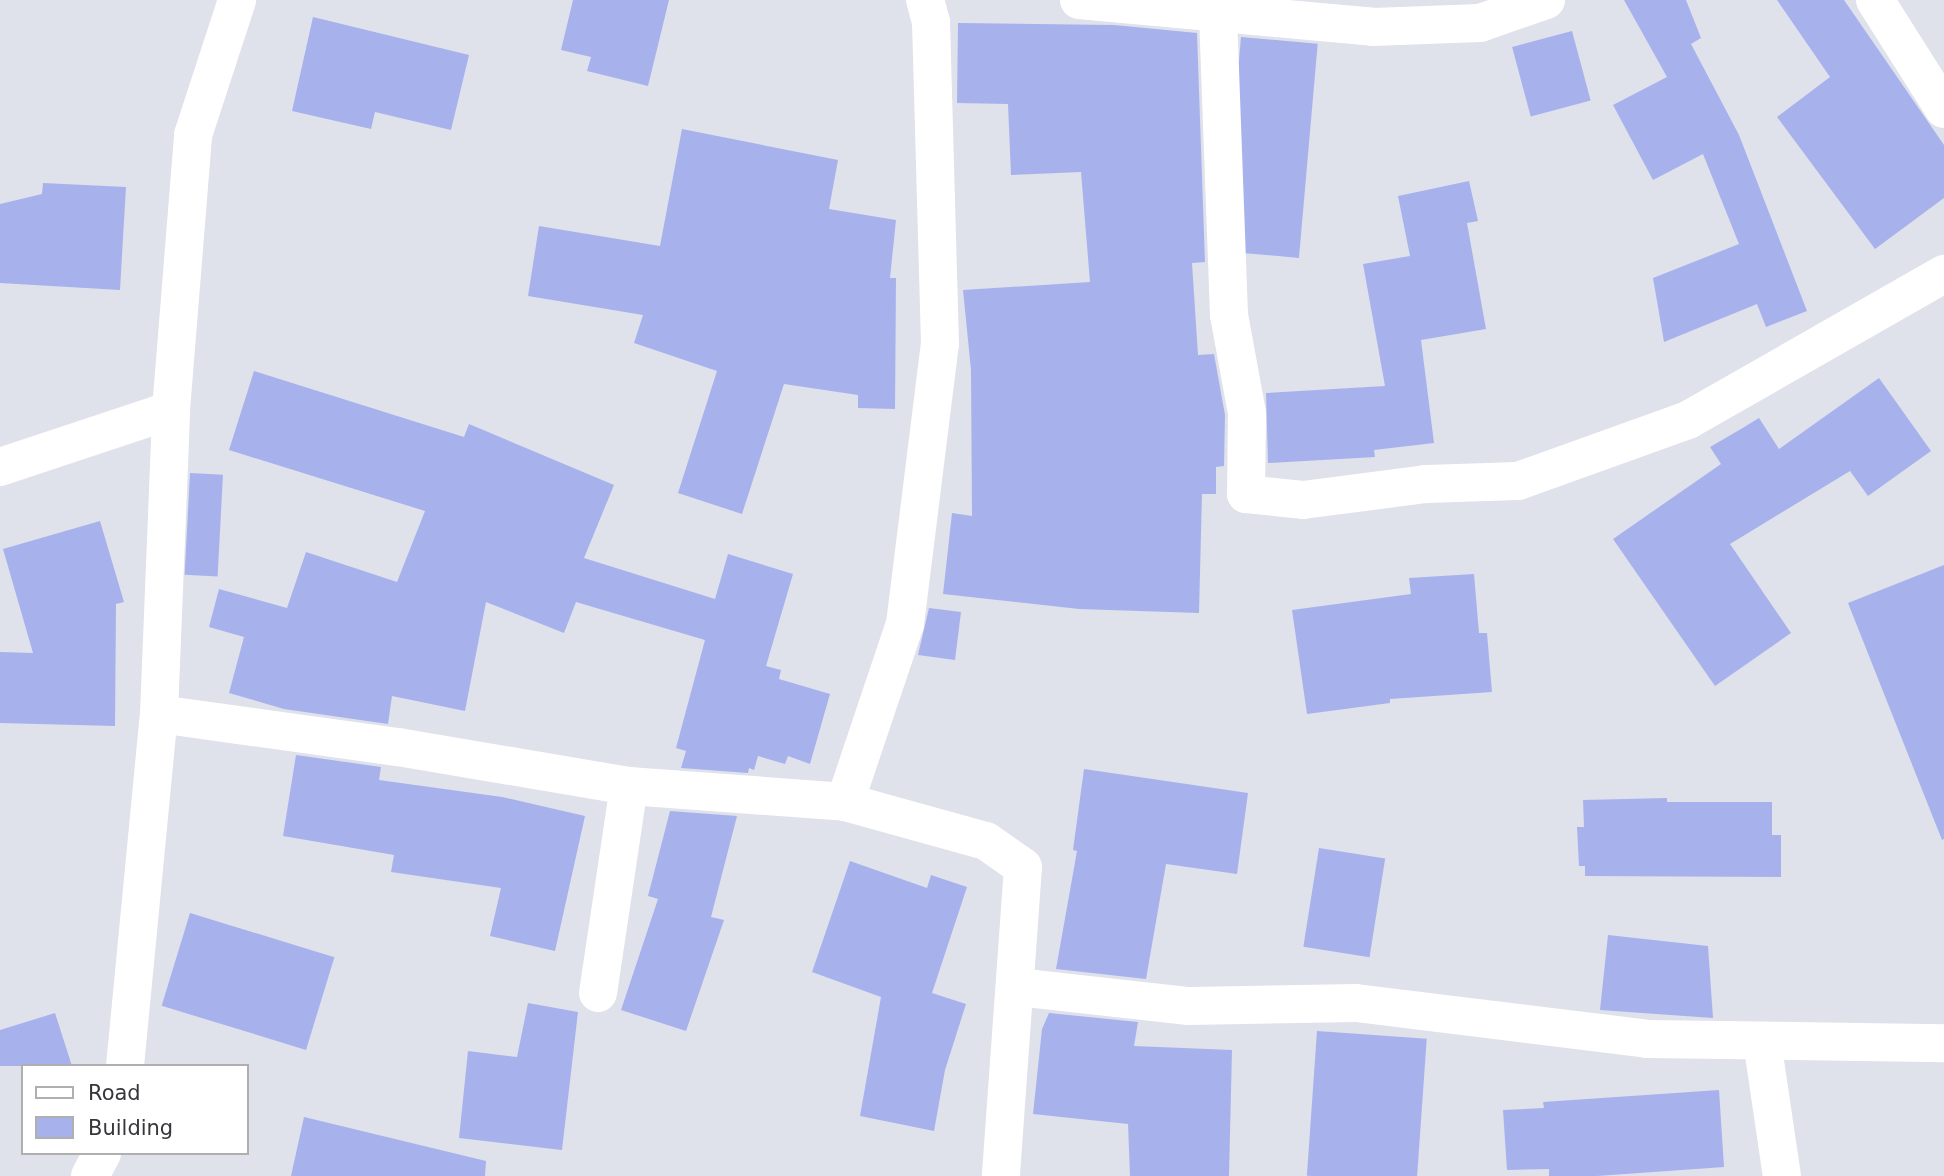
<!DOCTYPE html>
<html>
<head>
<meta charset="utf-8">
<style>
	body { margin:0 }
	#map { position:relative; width:1944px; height:1176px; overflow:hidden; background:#dfe1eb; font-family:"DejaVu Sans",sans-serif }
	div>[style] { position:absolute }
	.building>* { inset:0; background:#a7b2ec; transform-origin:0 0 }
	.street>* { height:38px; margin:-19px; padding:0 19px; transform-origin:19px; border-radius:19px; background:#fff }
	span { translate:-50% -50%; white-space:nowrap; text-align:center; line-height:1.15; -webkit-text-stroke:5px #fff; paint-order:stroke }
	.legend { position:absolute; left:21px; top:1064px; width:228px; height:91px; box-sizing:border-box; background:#fff; border:2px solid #afafb0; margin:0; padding:9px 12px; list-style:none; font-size:21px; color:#36373a }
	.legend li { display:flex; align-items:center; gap:14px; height:35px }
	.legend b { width:35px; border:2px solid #afafb0 }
</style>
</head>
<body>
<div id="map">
	<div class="building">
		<div style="clip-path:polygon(573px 0,669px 0,648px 86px,587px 71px,591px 57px,561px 50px)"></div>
		<div style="clip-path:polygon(1624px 0,1686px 0,1701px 38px,1691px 44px,1739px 135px,1807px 311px,1766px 327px,1757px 304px,1664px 342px,1653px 278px,1739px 244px,1703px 154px,1653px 180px,1613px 105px,1667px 77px)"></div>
		<div style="clip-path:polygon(1777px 0,1844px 0,1944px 145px,1944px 198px,1875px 249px,1777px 117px,1830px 77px)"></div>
		<div style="clip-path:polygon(313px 17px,469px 55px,451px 130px,375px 112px,371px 129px,292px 111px)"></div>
		<div style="clip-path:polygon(958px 23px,1114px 25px,1197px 33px,1205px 262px,1192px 263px,1198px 355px,1214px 354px,1225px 415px,1224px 466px,1216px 467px,1216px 494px,1202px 494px,1199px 613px,1079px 609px,943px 594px,952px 513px,972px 516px,971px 370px,963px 290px,1090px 282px,1081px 172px,1011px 175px,1008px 104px,957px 103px)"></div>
		<div style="left:1572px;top:31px;width:72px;height:62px;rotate:75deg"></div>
		<div style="left:1241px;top:37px;width:77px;height:215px;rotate:5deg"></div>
		<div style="clip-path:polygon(682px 129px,838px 160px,829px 209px,896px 220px,890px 278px,896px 278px,895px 409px,858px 408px,858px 395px,784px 384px,742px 514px,678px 493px,717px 371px,634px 343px,643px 315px,528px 296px,539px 226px,660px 246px)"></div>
		<div style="clip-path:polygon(1469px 181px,1478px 221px,1467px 223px,1486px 329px,1421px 340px,1434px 443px,1374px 450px,1375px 457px,1268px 463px,1266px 393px,1385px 386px,1363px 264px,1410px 256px,1398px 196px)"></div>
		<div style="clip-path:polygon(43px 183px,126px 187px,120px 290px,0 283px,0 204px,42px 194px)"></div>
		<div style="clip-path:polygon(254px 371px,464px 437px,469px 424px,614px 485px,584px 558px,715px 599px,728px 554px,793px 574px,766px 666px,781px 670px,779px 679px,830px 694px,810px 764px,788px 756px,785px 764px,758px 756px,754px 770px,749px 768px,748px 773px,681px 768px,686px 751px,676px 748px,705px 640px,576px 602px,564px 633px,486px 602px,465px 711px,392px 696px,388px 724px,284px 709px,229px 693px,244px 637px,209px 627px,219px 589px,287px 608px,306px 552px,397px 582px,425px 511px,229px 450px)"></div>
		<div style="clip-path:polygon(1879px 378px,1931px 451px,1868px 496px,1850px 471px,1730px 544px,1791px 633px,1715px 686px,1613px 539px,1721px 464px,1710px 447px,1741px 429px,1759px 418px,1779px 449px)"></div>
		<div style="left:190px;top:473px;width:33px;height:102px;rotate:3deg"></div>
		<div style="clip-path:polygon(100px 521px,124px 602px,116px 604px,115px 726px,0 723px,0 652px,33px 653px,3px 549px)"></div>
		<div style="clip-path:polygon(1944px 565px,1944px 839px,1942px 840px,1848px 603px)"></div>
		<div style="clip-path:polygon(1474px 574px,1479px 633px,1487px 633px,1492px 692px,1390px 699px,1390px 703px,1307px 714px,1292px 610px,1411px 594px,1409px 578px)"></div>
		<div style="clip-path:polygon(929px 608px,961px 612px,955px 660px,918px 655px)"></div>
		<div style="clip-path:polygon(296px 755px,381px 767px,379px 780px,502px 797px,585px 816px,555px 951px,490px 936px,501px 888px,391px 872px,394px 855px,283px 836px)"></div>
		<div style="clip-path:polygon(1084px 769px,1248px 793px,1237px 874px,1166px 864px,1146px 979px,1056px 969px,1077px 851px,1073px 850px)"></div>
		<div style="clip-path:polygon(1667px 798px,1667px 802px,1772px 802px,1772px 835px,1781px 835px,1781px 877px,1585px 876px,1585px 866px,1579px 866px,1577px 827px,1584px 827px,1583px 800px)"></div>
		<div style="clip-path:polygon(670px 811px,737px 816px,711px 917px,724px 920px,686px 1031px,621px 1010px,658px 899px,648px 896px)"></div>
		<div style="left:1319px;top:848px;width:67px;height:100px;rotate:9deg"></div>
		<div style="clip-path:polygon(850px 861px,927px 888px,931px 875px,967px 887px,932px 993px,966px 1004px,945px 1070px,934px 1131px,860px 1116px,881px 997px,812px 972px)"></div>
		<div style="left:190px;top:913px;width:151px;height:97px;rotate:17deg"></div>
		<div style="clip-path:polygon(1608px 935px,1708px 946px,1713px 1018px,1600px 1010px)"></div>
		<div style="clip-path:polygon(528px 1003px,578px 1012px,562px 1150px,459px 1138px,468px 1051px,517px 1057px)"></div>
		<div style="clip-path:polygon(55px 1013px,72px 1066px,0 1066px,0 1030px)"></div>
		<div style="clip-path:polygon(1049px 1013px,1138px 1022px,1134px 1046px,1232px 1050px,1229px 1176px,1130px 1176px,1128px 1124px,1033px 1114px,1042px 1029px)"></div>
		<div style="left:1317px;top:1031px;width:110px;height:145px;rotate:4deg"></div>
		<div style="clip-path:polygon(1719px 1090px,1724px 1167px,1597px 1176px,1549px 1176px,1549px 1169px,1507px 1170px,1503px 1110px,1544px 1108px,1543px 1102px)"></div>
		<div style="clip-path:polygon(304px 1117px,486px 1161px,485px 1176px,291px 1176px)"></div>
	</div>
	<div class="street">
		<div style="left:1079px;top:0;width:295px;rotate:5.2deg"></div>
		<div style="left:1373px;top:27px;width:107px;rotate:-2.1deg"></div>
		<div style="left:1480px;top:23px;width:70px;rotate:-19.2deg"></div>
		<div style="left:1875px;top:0;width:129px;rotate:57.7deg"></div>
		<div style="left:1218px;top:15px;width:300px;rotate:87.9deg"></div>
		<div style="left:1229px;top:315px;width:100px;rotate:79.6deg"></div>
		<div style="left:1247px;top:413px;width:81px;rotate:90.7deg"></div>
		<div style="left:1246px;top:494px;width:57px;rotate:6deg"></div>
		<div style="left:1303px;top:500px;width:124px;rotate:-7.4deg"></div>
		<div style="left:1426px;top:484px;width:92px;rotate:-1.9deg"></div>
		<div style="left:1518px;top:481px;width:181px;rotate:-19.7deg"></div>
		<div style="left:1688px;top:420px;width:295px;rotate:-29.7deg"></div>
		<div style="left:0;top:467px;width:180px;rotate:-18.4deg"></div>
		<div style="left:159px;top:714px;width:241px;rotate:7.9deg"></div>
		<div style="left:398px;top:747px;width:234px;rotate:9.6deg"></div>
		<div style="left:629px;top:786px;width:217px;rotate:4.2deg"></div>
		<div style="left:845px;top:802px;width:146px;rotate:15.5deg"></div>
		<div style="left:986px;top:841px;width:45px;rotate:35.1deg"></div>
		<div style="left:1023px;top:867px;width:310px;rotate:94.1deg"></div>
		<div style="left:845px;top:802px;width:188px;rotate:-71.4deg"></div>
		<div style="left:905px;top:624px;width:282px;rotate:-82.9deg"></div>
		<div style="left:940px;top:344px;width:322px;rotate:-91.6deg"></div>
		<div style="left:931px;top:22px;width:23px;rotate:-105deg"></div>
		<div style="left:1016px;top:987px;width:174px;rotate:6.3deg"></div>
		<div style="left:1189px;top:1006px;width:167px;rotate:-1deg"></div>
		<div style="left:1356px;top:1003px;width:294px;rotate:7deg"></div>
		<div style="left:1648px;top:1039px;width:296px;rotate:0.8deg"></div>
		<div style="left:598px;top:993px;width:209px;rotate:-81.5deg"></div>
		<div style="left:1762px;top:1041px;width:136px;rotate:81.6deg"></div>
		<div style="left:125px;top:1066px;width:354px;rotate:-84.5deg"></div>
		<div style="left:159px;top:714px;width:304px;rotate:-87.7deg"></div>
		<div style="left:171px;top:410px;width:276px;rotate:-85.4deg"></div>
		<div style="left:193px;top:135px;width:142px;rotate:-71.9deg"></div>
		<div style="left:90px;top:1176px;width:26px;rotate:-62deg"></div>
	</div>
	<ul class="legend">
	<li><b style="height:9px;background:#fff"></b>Road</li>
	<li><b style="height:19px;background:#a7b2ec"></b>Building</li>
	</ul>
</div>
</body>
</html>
